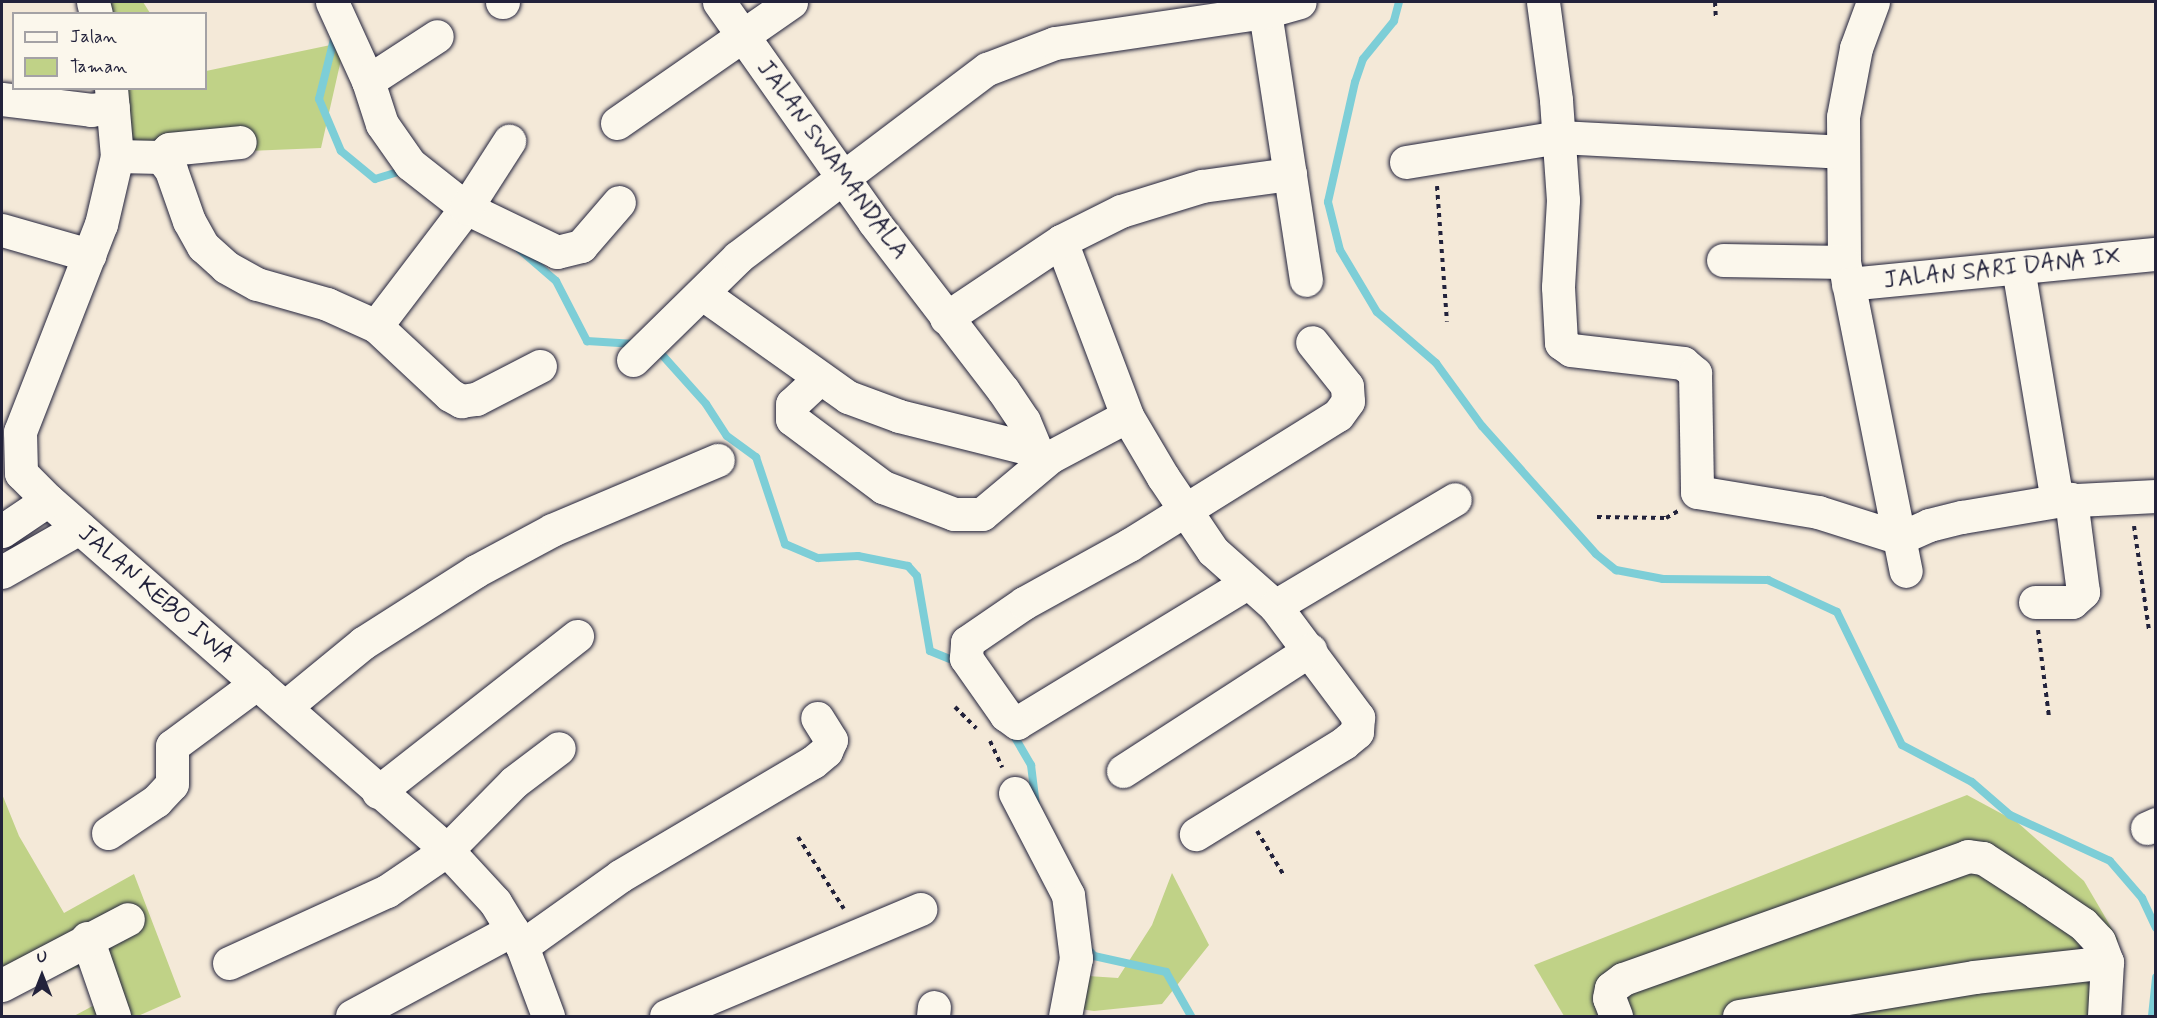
<!DOCTYPE html>
<html>
<head>
<meta charset="utf-8">
<style>
	body { margin:0 }
	#map { position:relative; width:2157px; height:1018px; overflow:hidden; background:#f4e9d8; font-family:Mynerve,sans-serif }
	div>[style] { position:absolute }
	.green>* { inset:0; background:#c0d287 }
	.stream>* { height:8px; margin:-4px; padding:0 4px; transform-origin:4px; border-radius:4px; background:#7dced7 }
	.path>* { height:4px; margin-top:-2px; transform-origin:0; background:repeating-linear-gradient(90deg,#22223b 0 4.5px,transparent 0 9px) }
	.roads { filter:drop-shadow(0 0 2px #22223b) drop-shadow(0 0 2px #22223b) }
	.minor>* { height:33px; margin:-16.5px; padding:0 16.5px; transform-origin:16.5px; border-radius:16.5px; background:#fbf7ec }
	span { translate:-50% -50%; white-space:nowrap; text-align:center; line-height:1.15; -webkit-text-stroke:4.5px #fbf7ec; paint-order:stroke }
	.street-label { font-size:24px; color:#22223b }
	.frame { position:absolute; inset:0; border:3px solid #22223b; pointer-events:none }
	.legend { position:absolute; left:12px; top:12px; width:195px; height:78px; box-sizing:border-box; background:#fbf7ec; border:2px solid #a4a2a5; margin:0; padding:8px 10px; list-style:none; font-size:18px; color:#22223b }
	.legend li { display:flex; align-items:center; gap:12px; height:30px }
	.legend b { width:30px; border:2px solid #a4a2a5 }
	.north { position:absolute; left:12px; top:946px; width:60px; height:60px; -webkit-text-stroke:4px #fbf7ec; paint-order:stroke; rotate:0deg; font-size:16px; font-weight:700; line-height:24px; text-align:center; color:#22223b }
	.north::after { content:''; display:block; margin:auto; width:21px; height:27px; background:#22223b; clip-path:polygon(50% 0,100% 100%,50% 72%,0 100%) }
</style>
</head>
<body>
<div id="map">
	<div class="green">
		<div style="clip-path:polygon(105px 2px,143px 2px,150px 13px,106px 13px)"></div>
		<div style="clip-path:polygon(345px 42px,321px 148px,121px 156px,114px 89px,206px 88px,206px 71px)"></div>
		<div style="clip-path:polygon(2px 794px,19px 836px,64px 913px,134px 874px,181px 997px,138px 1016px,74px 1016px,100px 1002px,87px 964px,2px 996px)"></div>
		<div style="clip-path:polygon(1967px 795px,2017px 822px,2084px 881px,2118px 939px,2108px 1016px,1564px 1016px,1534px 965px)"></div>
		<div style="clip-path:polygon(1172px 873px,1209px 945px,1162px 1004px,1094px 1011px,1058px 1006px,1073px 975px,1118px 978px,1152px 925px)"></div>
	</div>
	<div class="stream">
		<div style="left:1399px;top:2px;width:20px;rotate:105deg"></div>
		<div style="left:1394px;top:21px;width:49px;rotate:129.2deg"></div>
		<div style="left:1363px;top:59px;width:24px;rotate:109deg"></div>
		<div style="left:1355px;top:82px;width:123px;rotate:102.7deg"></div>
		<div style="left:1328px;top:202px;width:49px;rotate:76deg"></div>
		<div style="left:1340px;top:250px;width:72px;rotate:59.2deg"></div>
		<div style="left:1377px;top:312px;width:78px;rotate:40.8deg"></div>
		<div style="left:1436px;top:363px;width:78px;rotate:53.9deg"></div>
		<div style="left:1482px;top:426px;width:171px;rotate:48.3deg"></div>
		<div style="left:1596px;top:554px;width:26px;rotate:39deg"></div>
		<div style="left:1616px;top:570px;width:48px;rotate:10.8deg"></div>
		<div style="left:1663px;top:579px;width:105px;rotate:0.5deg"></div>
		<div style="left:1768px;top:580px;width:76px;rotate:24.9deg"></div>
		<div style="left:1837px;top:612px;width:148px;rotate:64deg"></div>
		<div style="left:1902px;top:745px;width:79px;rotate:27.9deg"></div>
		<div style="left:1972px;top:782px;width:50px;rotate:41deg"></div>
		<div style="left:2010px;top:815px;width:110px;rotate:24.7deg"></div>
		<div style="left:2110px;top:861px;width:49px;rotate:49.1deg"></div>
		<div style="left:2142px;top:898px;width:33px;rotate:65deg"></div>
		<div style="left:335px;top:35px;width:66px;rotate:104deg"></div>
		<div style="left:319px;top:99px;width:56px;rotate:67.1deg"></div>
		<div style="left:341px;top:151px;width:44px;rotate:39.5deg"></div>
		<div style="left:375px;top:179px;width:30px;rotate:-17deg"></div>
		<div style="left:519px;top:249px;width:49px;rotate:40.9deg"></div>
		<div style="left:556px;top:281px;width:68px;rotate:62.7deg"></div>
		<div style="left:587px;top:341px;width:48px;rotate:3.6deg"></div>
		<div style="left:656px;top:348px;width:75px;rotate:48.2deg"></div>
		<div style="left:706px;top:404px;width:38px;rotate:57deg"></div>
		<div style="left:727px;top:436px;width:36px;rotate:36deg"></div>
		<div style="left:756px;top:457px;width:92px;rotate:71.6deg"></div>
		<div style="left:785px;top:544px;width:36px;rotate:23deg"></div>
		<div style="left:818px;top:558px;width:40px;rotate:-2.9deg"></div>
		<div style="left:858px;top:556px;width:51px;rotate:11.3deg"></div>
		<div style="left:908px;top:566px;width:13px;rotate:48deg"></div>
		<div style="left:917px;top:576px;width:76px;rotate:80.2deg"></div>
		<div style="left:930px;top:651px;width:32px;rotate:22deg"></div>
		<div style="left:1010px;top:729px;width:42px;rotate:59.7deg"></div>
		<div style="left:1031px;top:765px;width:41px;rotate:83deg"></div>
		<div style="left:1086px;top:947px;width:12px;rotate:48deg"></div>
		<div style="left:1094px;top:956px;width:74px;rotate:12.5deg"></div>
		<div style="left:1166px;top:972px;width:51px;rotate:60.4deg"></div>
		<div style="left:2152px;top:1016px;width:39px;rotate:-84deg"></div>
	</div>
	<div class="path">
		<div style="left:1715px;top:2px;width:17px;rotate:87deg"></div>
		<div style="left:1437px;top:186px;width:136px;rotate:85.8deg"></div>
		<div style="left:1597px;top:517px;width:69px;rotate:0.8deg"></div>
		<div style="left:1666px;top:518px;width:14px;rotate:-30deg"></div>
		<div style="left:2134px;top:526px;width:105px;rotate:81.8deg"></div>
		<div style="left:2038px;top:630px;width:88px;rotate:82.8deg"></div>
		<div style="left:955px;top:707px;width:30px;rotate:45deg"></div>
		<div style="left:990px;top:741px;width:29px;rotate:65deg"></div>
		<div style="left:1257px;top:831px;width:50px;rotate:58.8deg"></div>
		<div style="left:798px;top:837px;width:85px;rotate:57.4deg"></div>
	</div>
	<div class="roads">
		<div class="minor">
			<div style="left:93px;top:2px;width:12px;rotate:76deg"></div>
			<div style="left:332px;top:2px;width:87px;rotate:65.5deg"></div>
			<div style="left:368px;top:81px;width:45px;rotate:72deg"></div>
			<div style="left:382px;top:124px;width:49px;rotate:55deg"></div>
			<div style="left:410px;top:164px;width:71px;rotate:38.2deg"></div>
			<div style="left:466px;top:208px;width:101px;rotate:25.8deg"></div>
			<div style="left:557px;top:252px;width:25px;rotate:-14deg"></div>
			<div style="left:581px;top:246px;width:58px;rotate:-49.2deg"></div>
			<div style="left:502px;top:2px;width:1px"></div>
			<div style="left:719px;top:2px;width:269px;rotate:54.8deg"></div>
			<div style="left:874px;top:222px;width:212px;rotate:52.5deg"></div>
			<div style="left:1003px;top:390px;width:37px;rotate:56deg"></div>
			<div style="left:1024px;top:421px;width:44px;rotate:67.5deg"></div>
			<div style="left:1543px;top:2px;width:99px;rotate:82.4deg"></div>
			<div style="left:1556px;top:100px;width:100px;rotate:86deg"></div>
			<div style="left:1563px;top:200px;width:87px;rotate:93.3deg"></div>
			<div style="left:1558px;top:287px;width:56px;rotate:86.9deg"></div>
			<div style="left:1561px;top:343px;width:12px;rotate:35deg"></div>
			<div style="left:1571px;top:350px;width:113px;rotate:6.6deg"></div>
			<div style="left:1683px;top:363px;width:16px;rotate:40deg"></div>
			<div style="left:1695px;top:373px;width:119px;rotate:89deg"></div>
			<div style="left:1697px;top:492px;width:123px;rotate:9.4deg"></div>
			<div style="left:1818px;top:512px;width:86px;rotate:17.6deg"></div>
			<div style="left:1900px;top:538px;width:32px;rotate:-24deg"></div>
			<div style="left:1929px;top:525px;width:34px;rotate:-14deg"></div>
			<div style="left:1962px;top:517px;width:96px;rotate:-9.6deg"></div>
			<div style="left:2057px;top:501px;width:99px;rotate:-2.9deg"></div>
			<div style="left:1873px;top:2px;width:49px;rotate:110.3deg"></div>
			<div style="left:1856px;top:48px;width:70px;rotate:100.7deg"></div>
			<div style="left:1843px;top:117px;width:145px;rotate:89.6deg"></div>
			<div style="left:1844px;top:262px;width:315px;rotate:78.7deg"></div>
			<div style="left:1265px;top:12px;width:271px;rotate:81.3deg"></div>
			<div style="left:368px;top:81px;width:82px;rotate:-33.1deg"></div>
			<div style="left:111px;top:88px;width:68px;rotate:85deg"></div>
			<div style="left:117px;top:156px;width:70px;rotate:103.2deg"></div>
			<div style="left:101px;top:224px;width:223px;rotate:111.3deg"></div>
			<div style="left:20px;top:432px;width:41px;rotate:88.6deg"></div>
			<div style="left:21px;top:473px;width:38px;rotate:45deg"></div>
			<div style="left:48px;top:500px;width:531px;rotate:41.26deg"></div>
			<div style="left:447px;top:850px;width:71px;rotate:47.3deg"></div>
			<div style="left:495px;top:902px;width:52px;rotate:58.5deg"></div>
			<div style="left:522px;top:946px;width:75px;rotate:69.6deg"></div>
			<div style="left:2px;top:99px;width:90px;rotate:7deg"></div>
			<div style="left:91px;top:110px;width:22px;rotate:-8deg"></div>
			<div style="left:617px;top:123px;width:212px;rotate:-34.8deg"></div>
			<div style="left:117px;top:156px;width:44px;rotate:1.3deg"></div>
			<div style="left:161px;top:157px;width:16px;rotate:52deg"></div>
			<div style="left:171px;top:170px;width:54px;rotate:70.6deg"></div>
			<div style="left:189px;top:221px;width:29px;rotate:61deg"></div>
			<div style="left:203px;top:246px;width:31px;rotate:42deg"></div>
			<div style="left:226px;top:267px;width:35px;rotate:29deg"></div>
			<div style="left:257px;top:284px;width:73px;rotate:15.9deg"></div>
			<div style="left:327px;top:304px;width:54px;rotate:24.2deg"></div>
			<div style="left:376px;top:326px;width:101px;rotate:43deg"></div>
			<div style="left:450px;top:395px;width:13px;rotate:29deg"></div>
			<div style="left:461px;top:401px;width:15px;rotate:-8deg"></div>
			<div style="left:476px;top:399px;width:72px;rotate:-27.3deg"></div>
			<div style="left:161px;top:157px;width:11px;rotate:-45deg"></div>
			<div style="left:169px;top:149px;width:71px;rotate:-5.6deg"></div>
			<div style="left:1406px;top:162px;width:155px;rotate:-9.3deg"></div>
			<div style="left:1559px;top:137px;width:282px;rotate:3deg"></div>
			<div style="left:2px;top:230px;width:91px;rotate:16deg"></div>
			<div style="left:1061px;top:241px;width:187px;rotate:69.3deg"></div>
			<div style="left:1127px;top:416px;width:71px;rotate:59.5deg"></div>
			<div style="left:1163px;top:477px;width:89px;rotate:56deg"></div>
			<div style="left:1213px;top:551px;width:83px;rotate:41.6deg"></div>
			<div style="left:1275px;top:606px;width:139px;rotate:53.2deg"></div>
			<div style="left:1358px;top:717px;width:15px;rotate:94deg"></div>
			<div style="left:1357px;top:732px;width:17px;rotate:140deg"></div>
			<div style="left:1344px;top:743px;width:174px;rotate:148.4deg"></div>
			<div style="left:1723px;top:260px;width:121px;rotate:0.9deg"></div>
			<div style="left:2018px;top:268px;width:236px;rotate:80.5deg"></div>
			<div style="left:1848px;top:284px;width:309px;rotate:-5.6deg"></div>
			<div style="left:703px;top:294px;width:178px;rotate:35.4deg"></div>
			<div style="left:848px;top:397px;width:54px;rotate:20.4deg"></div>
			<div style="left:899px;top:416px;width:140px;rotate:14deg"></div>
			<div style="left:946px;top:318px;width:138px;rotate:-33.8deg"></div>
			<div style="left:1061px;top:241px;width:67px;rotate:-26.6deg"></div>
			<div style="left:1121px;top:211px;width:85px;rotate:-17.2deg"></div>
			<div style="left:1202px;top:186px;width:89px;rotate:-7.8deg"></div>
			<div style="left:376px;top:326px;width:148px;rotate:-52.7deg"></div>
			<div style="left:466px;top:208px;width:80px;rotate:-57.3deg"></div>
			<div style="left:633px;top:360px;width:147px;rotate:-44.4deg"></div>
			<div style="left:738px;top:257px;width:312px;rotate:-37.1deg"></div>
			<div style="left:987px;top:69px;width:73px;rotate:-20.9deg"></div>
			<div style="left:1055px;top:43px;width:212px;rotate:-8.4deg"></div>
			<div style="left:1265px;top:12px;width:36px;rotate:-16deg"></div>
			<div style="left:820px;top:378px;width:38px;rotate:137deg"></div>
			<div style="left:792px;top:404px;width:15px;rotate:90deg"></div>
			<div style="left:792px;top:419px;width:114px;rotate:36.8deg"></div>
			<div style="left:883px;top:487px;width:76px;rotate:20.8deg"></div>
			<div style="left:954px;top:514px;width:28px"></div>
			<div style="left:982px;top:514px;width:89px;rotate:-40deg"></div>
			<div style="left:1050px;top:457px;width:87px;rotate:-28deg"></div>
			<div style="left:2px;top:531px;width:55px;rotate:-34deg"></div>
			<div style="left:2px;top:572px;width:89px;rotate:-29.7deg"></div>
			<div style="left:1247px;top:583px;width:269px;rotate:148.7deg"></div>
			<div style="left:1017px;top:723px;width:14px;rotate:-144deg"></div>
			<div style="left:1006px;top:715px;width:70px;rotate:-125.1deg"></div>
			<div style="left:966px;top:658px;width:16px;rotate:-86deg"></div>
			<div style="left:967px;top:642px;width:69px;rotate:-34.4deg"></div>
			<div style="left:1024px;top:603px;width:120px;rotate:-28.9deg"></div>
			<div style="left:1129px;top:545px;width:246px;rotate:-31.9deg"></div>
			<div style="left:1338px;top:415px;width:17px;rotate:-54deg"></div>
			<div style="left:1348px;top:401px;width:15px;rotate:-94deg"></div>
			<div style="left:1347px;top:386px;width:56px;rotate:-128.5deg"></div>
			<div style="left:2035px;top:602px;width:37px"></div>
			<div style="left:2072px;top:602px;width:15px;rotate:-42deg"></div>
			<div style="left:2083px;top:592px;width:94px;rotate:-97.4deg"></div>
			<div style="left:1275px;top:606px;width:209px;rotate:-30.7deg"></div>
			<div style="left:285px;top:707px;width:101px;rotate:-39.4deg"></div>
			<div style="left:363px;top:643px;width:134px;rotate:-32.5deg"></div>
			<div style="left:476px;top:571px;width:86px;rotate:-28.3deg"></div>
			<div style="left:552px;top:530px;width:180px;rotate:-22.9deg"></div>
			<div style="left:1123px;top:771px;width:223px;rotate:-32.9deg"></div>
			<div style="left:378px;top:792px;width:253px;rotate:-38.1deg"></div>
			<div style="left:1015px;top:793px;width:115px;rotate:62.5deg"></div>
			<div style="left:1068px;top:895px;width:64px;rotate:82.8deg"></div>
			<div style="left:1076px;top:958px;width:59px;rotate:100.7deg"></div>
			<div style="left:2147px;top:828px;width:10px;rotate:-24deg"></div>
			<div style="left:108px;top:833px;width:58px;rotate:-33.7deg"></div>
			<div style="left:156px;top:801px;width:23px;rotate:-47deg"></div>
			<div style="left:172px;top:784px;width:38px;rotate:-90deg"></div>
			<div style="left:172px;top:746px;width:106px;rotate:-36.5deg"></div>
			<div style="left:87px;top:938px;width:83px;rotate:70.9deg"></div>
			<div style="left:522px;top:946px;width:120px;rotate:-35.5deg"></div>
			<div style="left:620px;top:876px;width:224px;rotate:-30.6deg"></div>
			<div style="left:813px;top:762px;width:17px;rotate:-40deg"></div>
			<div style="left:826px;top:751px;width:12px;rotate:-66deg"></div>
			<div style="left:831px;top:740px;width:26px;rotate:-122deg"></div>
			<div style="left:229px;top:963px;width:174px;rotate:-24.5deg"></div>
			<div style="left:387px;top:891px;width:73px;rotate:-34.3deg"></div>
			<div style="left:447px;top:850px;width:95px;rotate:-45.4deg"></div>
			<div style="left:514px;top:782px;width:56px;rotate:-37.1deg"></div>
			<div style="left:2px;top:985px;width:142px;rotate:-27.6deg"></div>
			<div style="left:352px;top:1016px;width:182px;rotate:-28.3deg"></div>
			<div style="left:666px;top:1016px;width:276px;rotate:-22.8deg"></div>
			<div style="left:933px;top:1016px;width:9px;rotate:-84deg"></div>
			<div style="left:1616px;top:1016px;width:19px;rotate:-111deg"></div>
			<div style="left:1609px;top:998px;width:10px;rotate:-79deg"></div>
			<div style="left:1611px;top:988px;width:15px;rotate:-37deg"></div>
			<div style="left:1623px;top:979px;width:366px;rotate:-19.6deg"></div>
			<div style="left:1968px;top:856px;width:15px;rotate:8deg"></div>
			<div style="left:1983px;top:858px;width:64px;rotate:32.9deg"></div>
			<div style="left:2037px;top:893px;width:55px;rotate:34deg"></div>
			<div style="left:2083px;top:924px;width:23px;rotate:47deg"></div>
			<div style="left:2099px;top:941px;width:22px;rotate:69deg"></div>
			<div style="left:2107px;top:962px;width:54px;rotate:93.2deg"></div>
			<div style="left:1739px;top:1016px;width:238px;rotate:-9.4deg"></div>
			<div style="left:1974px;top:977px;width:134px;rotate:-6.4deg"></div>
		</div>
	</div>
	<div class="street-label">
		<span style="left:832px;top:160px;rotate:54deg">JALAN SWAMANDALA</span>
		<span style="left:2002px;top:269px;rotate:-6deg">JALAN SARI DANA IX</span>
		<span style="left:156px;top:595px;rotate:41deg">JALAN KEBO IWA</span>
	</div>
	<div class="frame"></div>
	<ul class="legend">
	<li><b style="height:8px;background:#fbf7ec"></b>Jalan</li>
	<li><b style="height:16px;background:#c0d287"></b>Taman</li>
	</ul>
	<div class="north">U</div>
</div>
</body>
</html>
